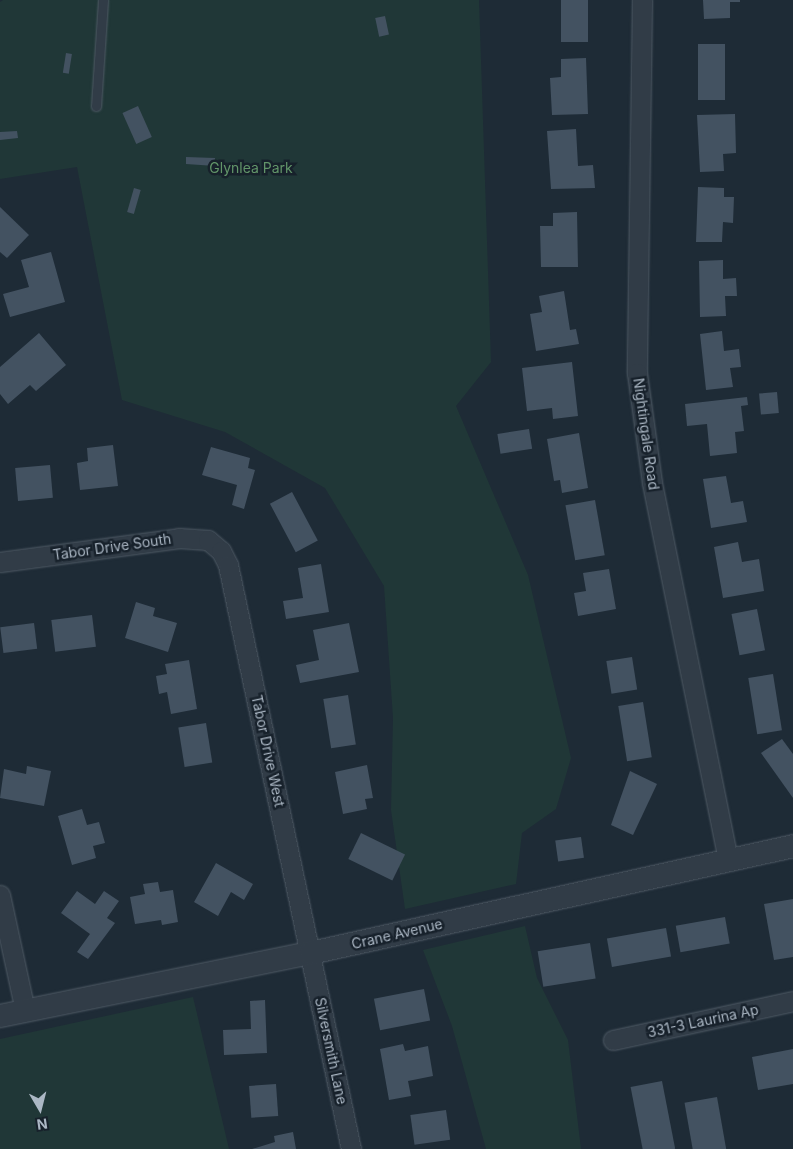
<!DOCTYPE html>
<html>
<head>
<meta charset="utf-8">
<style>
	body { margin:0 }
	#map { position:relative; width:793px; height:1149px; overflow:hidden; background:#1e2b36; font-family:Inter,sans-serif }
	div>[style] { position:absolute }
	.green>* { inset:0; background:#203737 }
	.building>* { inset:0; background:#435261; transform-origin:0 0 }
	.roads { filter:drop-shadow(0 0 1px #4f5a65) drop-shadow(0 0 1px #4f5a65) }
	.service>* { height:9px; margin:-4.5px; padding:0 4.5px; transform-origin:4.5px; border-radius:4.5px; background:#313c47 }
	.minor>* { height:19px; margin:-9.5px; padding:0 9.5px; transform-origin:9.5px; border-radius:9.5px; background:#313c47 }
	.tertiary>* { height:22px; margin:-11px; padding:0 11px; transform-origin:11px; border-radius:11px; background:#313c47 }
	span { translate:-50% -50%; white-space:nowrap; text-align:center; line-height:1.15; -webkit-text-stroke:5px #17212b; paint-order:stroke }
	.park-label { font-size:14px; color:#629569 }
	.street-label { font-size:14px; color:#abb7c4 }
	.north { position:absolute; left:15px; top:1084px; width:50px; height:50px; -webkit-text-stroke:4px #17212b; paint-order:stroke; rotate:172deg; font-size:14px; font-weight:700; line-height:20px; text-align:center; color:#abb7c4 }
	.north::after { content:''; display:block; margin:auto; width:18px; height:22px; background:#abb7c4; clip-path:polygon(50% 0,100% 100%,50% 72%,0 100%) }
</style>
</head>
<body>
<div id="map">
	<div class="green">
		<div style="clip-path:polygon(3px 0,479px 0,491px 362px,456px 406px,528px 575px,571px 758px,556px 809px,522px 833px,516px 884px,405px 909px,391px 810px,393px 718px,384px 586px,325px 488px,225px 432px,122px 400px,77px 167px,0 179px,0 2px)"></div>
		<div style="clip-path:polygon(525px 926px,537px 978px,568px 1040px,581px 1149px,486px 1149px,452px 1026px,423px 950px)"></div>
		<div style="clip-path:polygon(193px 997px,229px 1149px,0 1149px,0 1039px)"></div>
	</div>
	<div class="building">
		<div style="left:561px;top:0;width:27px;height:42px"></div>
		<div style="clip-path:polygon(703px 0,740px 0,740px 2px,730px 2px,730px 18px,704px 19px)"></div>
		<div style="left:385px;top:16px;width:19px;height:10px;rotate:78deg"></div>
		<div style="left:698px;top:44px;width:27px;height:56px"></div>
		<div style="left:66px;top:53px;width:6px;height:20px;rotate:9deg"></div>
		<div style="clip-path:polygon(586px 58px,588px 114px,552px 115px,550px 78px,561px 77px,561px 59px)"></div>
		<div style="left:138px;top:106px;width:34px;height:17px;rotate:66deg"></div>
		<div style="clip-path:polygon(735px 114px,736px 153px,723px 154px,724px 171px,700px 172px,697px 115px)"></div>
		<div style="clip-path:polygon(576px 129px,578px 166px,593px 165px,595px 188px,551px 189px,547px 131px)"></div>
		<div style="clip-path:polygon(17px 131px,18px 138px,0 140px,0 132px)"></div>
		<div style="clip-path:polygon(186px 157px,215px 158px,215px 166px,186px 164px)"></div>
		<div style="clip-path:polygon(698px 187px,724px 188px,724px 197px,734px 197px,733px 223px,723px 222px,722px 242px,696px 242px)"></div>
		<div style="left:134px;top:188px;width:7px;height:25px;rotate:16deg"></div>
		<div style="clip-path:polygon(0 207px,29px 235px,7px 258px,0 252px)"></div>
		<div style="clip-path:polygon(577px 212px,578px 267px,541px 267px,540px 226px,553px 226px,553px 213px)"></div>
		<div style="clip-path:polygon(51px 252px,65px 302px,10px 317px,3px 294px,29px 287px,21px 260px)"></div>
		<div style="clip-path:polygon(723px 260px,723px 279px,736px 278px,737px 296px,725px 296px,726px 316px,700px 317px,699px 261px)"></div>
		<div style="clip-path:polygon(564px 291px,570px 330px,576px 329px,579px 344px,536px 351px,530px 314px,542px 312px,539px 296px)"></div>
		<div style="clip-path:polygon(722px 331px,724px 351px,739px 349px,741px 367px,730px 368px,733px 387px,706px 390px,700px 334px)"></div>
		<div style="clip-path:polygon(39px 333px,66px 365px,36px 391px,30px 385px,8px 404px,0 394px,0 367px)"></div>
		<div style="clip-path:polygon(572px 362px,578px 416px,553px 419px,552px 408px,527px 411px,522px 368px)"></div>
		<div style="left:777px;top:392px;width:21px;height:18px;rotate:85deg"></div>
		<div style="clip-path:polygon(747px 397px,748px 405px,741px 406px,744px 431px,735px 432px,737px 453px,710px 456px,707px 424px,687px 426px,685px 404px)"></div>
		<div style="left:529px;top:429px;width:20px;height:32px;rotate:81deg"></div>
		<div style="clip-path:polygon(579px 433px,588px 488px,562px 493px,560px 480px,554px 481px,547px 439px)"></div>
		<div style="clip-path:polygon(113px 445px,118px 486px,80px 490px,77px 463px,88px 461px,87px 448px)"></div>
		<div style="clip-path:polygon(211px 447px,250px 458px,248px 468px,255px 470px,244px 509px,232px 505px,237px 485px,202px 475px)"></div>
		<div style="left:50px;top:465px;width:33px;height:35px;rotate:85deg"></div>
		<div style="clip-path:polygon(726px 476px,731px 503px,743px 501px,747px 522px,711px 528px,703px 479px)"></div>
		<div style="left:292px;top:492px;width:55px;height:25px;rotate:62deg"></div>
		<div style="left:595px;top:500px;width:56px;height:30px;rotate:80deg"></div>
		<div style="clip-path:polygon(738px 542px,742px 562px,759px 559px,764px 591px,723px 598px,714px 547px)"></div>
		<div style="clip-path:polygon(321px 564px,329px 612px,286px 619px,283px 601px,303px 598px,298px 568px)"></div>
		<div style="clip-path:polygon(609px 569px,616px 609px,578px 616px,574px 593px,586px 591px,583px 573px)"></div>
		<div style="clip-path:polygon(136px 602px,155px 608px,153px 616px,177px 623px,168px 652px,125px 638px)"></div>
		<div style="left:757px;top:609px;width:42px;height:26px;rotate:79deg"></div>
		<div style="left:92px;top:615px;width:32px;height:41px;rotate:83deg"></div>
		<div style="left:34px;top:623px;width:26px;height:34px;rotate:83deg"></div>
		<div style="clip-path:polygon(349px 623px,359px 672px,300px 683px,296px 665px,319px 660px,313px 630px)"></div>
		<div style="left:632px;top:657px;width:33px;height:26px;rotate:81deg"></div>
		<div style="clip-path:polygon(189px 660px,197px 709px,171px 714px,167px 692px,159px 694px,156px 676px,167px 674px,165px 664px)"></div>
		<div style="left:773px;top:674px;width:57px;height:25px;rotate:81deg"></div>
		<div style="left:348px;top:695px;width:50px;height:25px;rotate:81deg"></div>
		<div style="left:643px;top:702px;width:56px;height:25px;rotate:81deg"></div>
		<div style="left:206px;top:723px;width:40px;height:28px;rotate:81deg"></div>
		<div style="clip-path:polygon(782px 739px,793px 754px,793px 798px,761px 753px)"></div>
		<div style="clip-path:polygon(367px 765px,373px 798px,365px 799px,367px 809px,343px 814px,335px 772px)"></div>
		<div style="clip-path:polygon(27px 766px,51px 771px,44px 806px,0 798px,4px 769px,26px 774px)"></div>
		<div style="clip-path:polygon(630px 771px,657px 784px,633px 835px,611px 825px)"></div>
		<div style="clip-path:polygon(82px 809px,87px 825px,99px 822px,105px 843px,93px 846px,96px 858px,72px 865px,58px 816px)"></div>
		<div style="left:361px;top:833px;width:49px;height:29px;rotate:26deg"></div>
		<div style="left:581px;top:837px;width:21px;height:26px;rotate:82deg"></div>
		<div style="clip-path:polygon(216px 863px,253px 884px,244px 900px,231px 892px,218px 916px,194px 902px)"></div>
		<div style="clip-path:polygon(158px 882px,160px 892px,173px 890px,178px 922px,162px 925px,161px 920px,135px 924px,130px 897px,145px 894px,143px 884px)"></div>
		<div style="clip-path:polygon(77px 891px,95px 904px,104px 891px,119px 901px,107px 918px,115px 923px,88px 959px,77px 952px,90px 934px,61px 913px)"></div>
		<div style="clip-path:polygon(793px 899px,793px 957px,774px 960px,764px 904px)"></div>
		<div style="left:725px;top:917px;width:27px;height:50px;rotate:80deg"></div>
		<div style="left:666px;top:928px;width:29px;height:60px;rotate:80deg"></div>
		<div style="left:590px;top:943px;width:36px;height:53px;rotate:81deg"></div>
		<div style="left:424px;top:989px;width:32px;height:51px;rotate:79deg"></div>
		<div style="clip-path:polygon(265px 1000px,267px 1053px,224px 1055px,223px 1030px,251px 1029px,250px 1001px)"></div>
		<div style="clip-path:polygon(403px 1044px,405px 1051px,428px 1046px,433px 1076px,408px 1081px,411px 1096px,389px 1100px,380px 1049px)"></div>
		<div style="clip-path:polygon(793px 1049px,793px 1084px,758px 1090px,752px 1057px)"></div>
		<div style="left:662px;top:1081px;width:69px;height:32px;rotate:79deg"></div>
		<div style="left:276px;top:1084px;width:32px;height:27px;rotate:86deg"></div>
		<div style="left:717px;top:1097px;width:53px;height:33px;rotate:80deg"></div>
		<div style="left:446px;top:1110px;width:30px;height:36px;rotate:82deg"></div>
		<div style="clip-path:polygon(293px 1132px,296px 1149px,252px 1149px,275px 1142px,274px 1136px)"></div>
	</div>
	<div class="roads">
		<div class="service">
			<div style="left:96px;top:106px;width:106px;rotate:-86.2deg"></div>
		</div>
		<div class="minor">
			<div style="left:642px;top:0;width:373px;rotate:90.8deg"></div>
			<div style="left:637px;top:373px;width:111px;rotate:82.2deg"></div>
			<div style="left:652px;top:483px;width:385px;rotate:78.6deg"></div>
			<div style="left:0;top:562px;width:181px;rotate:-7.6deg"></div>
			<div style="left:179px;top:538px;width:29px;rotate:4deg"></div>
			<div style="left:208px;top:540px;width:17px;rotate:40deg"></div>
			<div style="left:221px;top:551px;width:16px;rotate:63deg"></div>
			<div style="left:228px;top:565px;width:597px;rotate:78.11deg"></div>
			<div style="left:0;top:895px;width:119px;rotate:77.8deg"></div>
			<div style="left:613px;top:1040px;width:184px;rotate:-12.2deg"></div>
		</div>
		<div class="tertiary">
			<div style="left:0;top:1016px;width:317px;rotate:-11.5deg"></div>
			<div style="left:311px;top:953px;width:494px;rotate:-12.5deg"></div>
		</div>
	</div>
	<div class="park-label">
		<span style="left:251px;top:168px">Glynlea Park</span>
	</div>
	<div class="street-label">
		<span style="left:646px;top:434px;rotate:82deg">Nightingale Road</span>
		<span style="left:112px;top:547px;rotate:-8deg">Tabor Drive South</span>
		<span style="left:268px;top:751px;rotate:78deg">Tabor Drive West</span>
		<span style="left:397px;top:934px;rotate:-13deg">Crane Avenue</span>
		<span style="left:703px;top:1021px;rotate:-12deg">331-3 Laurina Ap</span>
		<span style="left:331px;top:1051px;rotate:78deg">Silversmith Lane</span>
	</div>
	<div class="north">N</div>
</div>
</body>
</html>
